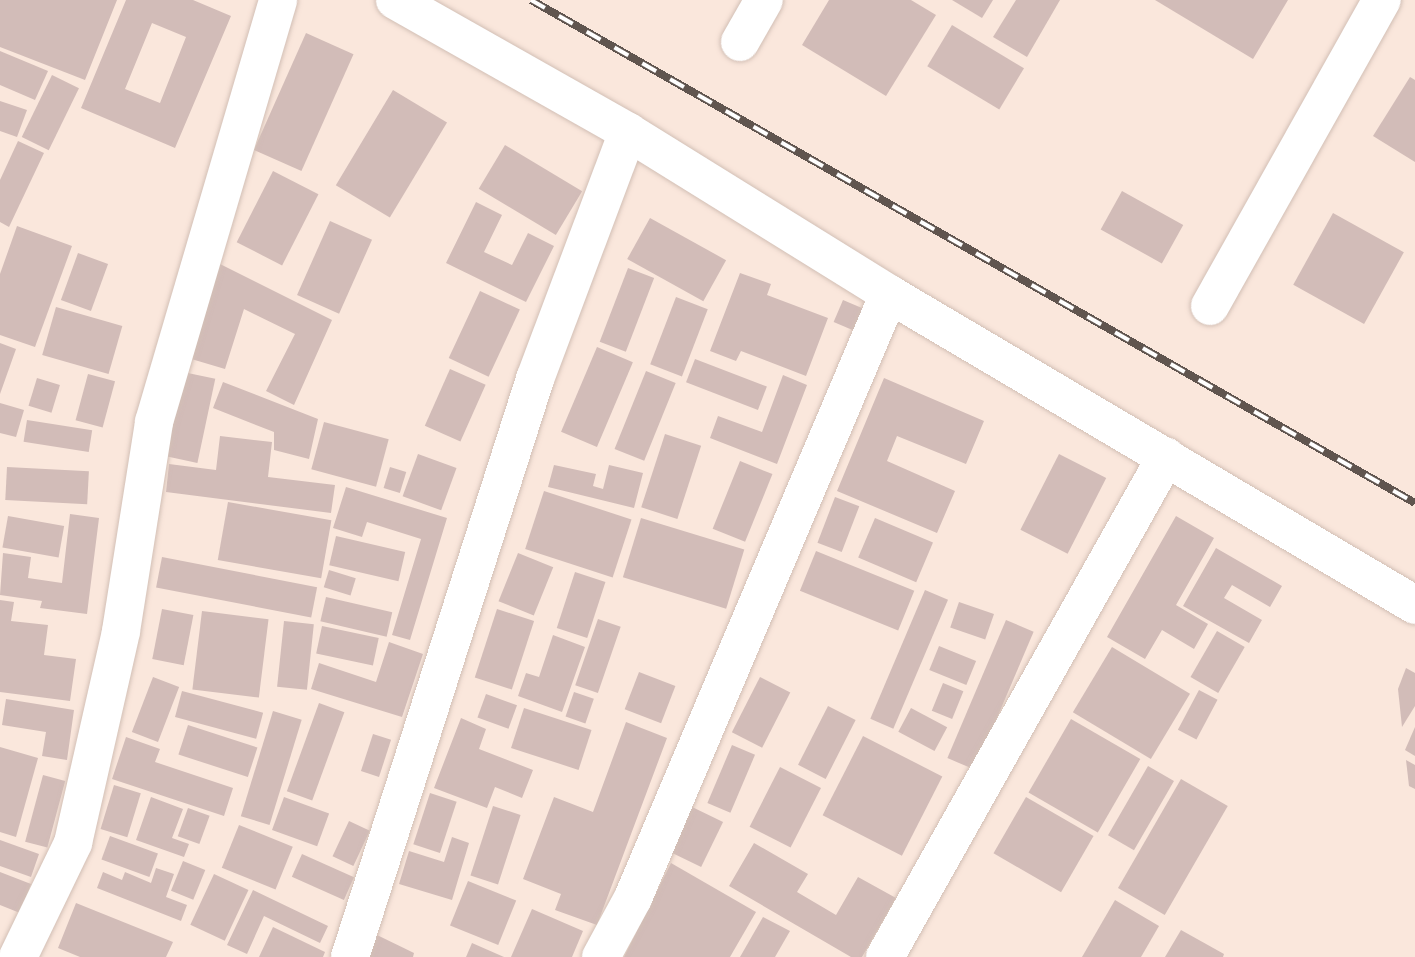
<!DOCTYPE html>
<html>
<head>
<meta charset="utf-8">
<style>
	body { margin:0 }
	#map { position:relative; width:1415px; height:957px; overflow:hidden; background:#fae7dc; font-family:Jost,sans-serif }
	div>[style] { position:absolute }
	.building>* { inset:0; background:#d2bcb8; transform-origin:0 0 }
	.roads { filter:drop-shadow(0 0 2px #d2bfb5) drop-shadow(0 0 2px #d2bfb5) }
	.minor>* { height:38px; margin:-19px; padding:0 19px; transform-origin:19px; border-radius:19px; background:#fff }
	.rail>* { height:8px; margin-top:-4px; transform-origin:0; background:repeating-linear-gradient(90deg,#fff 0 16px,#60554f 0 32px); box-sizing:border-box; border-block:2px solid #60554f }
	span { translate:-50% -50%; white-space:nowrap; text-align:center; line-height:1.15; -webkit-text-stroke:7px #fff; paint-order:stroke }
</style>
</head>
<body>
<div id="map">
	<div class="building">
		<div style="clip-path:polygon(0 0,117px 0,85px 80px,0 47px)"></div>
		<div style="clip-path:polygon(evenodd,126px 0,193px 0,231px 16px,175px 148px,81px 108px,126px 0,152px 23px,186px 37px,160px 103px,125px 89px,152px 23px)"></div>
		<div style="clip-path:polygon(829px 0,911px 0,936px 15px,886px 96px,802px 45px)"></div>
		<div style="clip-path:polygon(952px 0,993px 0,982px 18px)"></div>
		<div style="clip-path:polygon(1016px 0,1060px 0,1027px 57px,993px 37px)"></div>
		<div style="clip-path:polygon(1155px 0,1288px 0,1253px 59px)"></div>
		<div style="left:952px;top:25px;width:84px;height:48px;rotate:31deg"></div>
		<div style="left:306px;top:33px;width:52px;height:128px;rotate:24deg"></div>
		<div style="clip-path:polygon(0 51px,48px 71px,35px 100px,0 85px)"></div>
		<div style="left:52px;top:75px;width:30px;height:69px;rotate:26deg"></div>
		<div style="clip-path:polygon(1410px 77px,1415px 80px,1415px 162px,1373px 136px)"></div>
		<div style="left:393px;top:90px;width:63px;height:111px;rotate:31deg"></div>
		<div style="clip-path:polygon(0 101px,27px 110px,17px 137px,0 131px)"></div>
		<div style="clip-path:polygon(18px 141px,44px 153px,9px 227px,0 222px,0 180px)"></div>
		<div style="left:505px;top:145px;width:90px;height:51px;rotate:31deg"></div>
		<div style="left:273px;top:171px;width:51px;height:80px;rotate:27deg"></div>
		<div style="left:1122px;top:191px;width:70px;height:44px;rotate:29deg"></div>
		<div style="clip-path:polygon(476px 202px,502px 215px,484px 252px,512px 265px,528px 233px,554px 246px,526px 302px,446px 263px)"></div>
		<div style="left:1333px;top:213px;width:81px;height:82px;rotate:29deg"></div>
		<div style="left:650px;top:218px;width:87px;height:47px;rotate:29deg"></div>
		<div style="left:330px;top:221px;width:46px;height:81px;rotate:24deg"></div>
		<div style="clip-path:polygon(17px 226px,72px 246px,35px 347px,0 335px,0 274px)"></div>
		<div style="left:78px;top:253px;width:32px;height:50px;rotate:20deg"></div>
		<div style="clip-path:polygon(218px 263px,332px 320px,294px 405px,266px 391px,295px 334px,244px 309px,225px 369px,188px 358px)"></div>
		<div style="left:628px;top:268px;width:28px;height:79px;rotate:21deg"></div>
		<div style="clip-path:polygon(740px 273px,771px 284px,767px 295px,828px 318px,806px 376px,741px 351px,736px 361px,710px 351px)"></div>
		<div style="left:480px;top:291px;width:44px;height:74px;rotate:25deg"></div>
		<div style="left:676px;top:297px;width:34px;height:72px;rotate:21deg"></div>
		<div style="left:843px;top:300px;width:25px;height:24px;rotate:23deg"></div>
		<div style="left:56px;top:307px;width:69px;height:50px;rotate:16deg"></div>
		<div style="clip-path:polygon(0 343px,16px 349px,0 394px)"></div>
		<div style="left:597px;top:347px;width:39px;height:92px;rotate:23deg"></div>
		<div style="left:695px;top:359px;width:77px;height:25px;rotate:21deg"></div>
		<div style="left:450px;top:369px;width:39px;height:62px;rotate:24deg"></div>
		<div style="left:646px;top:371px;width:32px;height:84px;rotate:22deg"></div>
		<div style="left:183px;top:372px;width:33px;height:86px;rotate:12deg"></div>
		<div style="left:88px;top:374px;width:28px;height:48px;rotate:15deg"></div>
		<div style="clip-path:polygon(783px 375px,807px 385px,777px 464px,710px 438px,718px 416px,762px 432px)"></div>
		<div style="left:37px;top:378px;width:24px;height:29px;rotate:17deg"></div>
		<div style="clip-path:polygon(884px 378px,984px 421px,966px 464px,897px 436px,887px 461px,955px 491px,937px 533px,837px 491px)"></div>
		<div style="clip-path:polygon(223px 382px,318px 419px,309px 459px,274px 450px,274px 432px,213px 408px)"></div>
		<div style="clip-path:polygon(0 403px,24px 410px,16px 437px,0 433px)"></div>
		<div style="left:27px;top:420px;width:66px;height:22px;rotate:9deg"></div>
		<div style="left:324px;top:422px;width:67px;height:49px;rotate:15deg"></div>
		<div style="left:665px;top:434px;width:38px;height:77px;rotate:18deg"></div>
		<div style="clip-path:polygon(220px 436px,272px 442px,268px 477px,335px 485px,331px 513px,166px 492px,169px 464px,216px 470px)"></div>
		<div style="left:418px;top:454px;width:41px;height:45px;rotate:20deg"></div>
		<div style="left:1059px;top:454px;width:53px;height:85px;rotate:27deg"></div>
		<div style="left:740px;top:461px;width:35px;height:73px;rotate:22deg"></div>
		<div style="clip-path:polygon(554px 465px,596px 474px,593px 486px,603px 489px,609px 465px,643px 473px,634px 508px,548px 487px)"></div>
		<div style="left:7px;top:467px;width:82px;height:33px;rotate:3deg"></div>
		<div style="left:390px;top:467px;width:17px;height:22px;rotate:17deg"></div>
		<div style="clip-path:polygon(346px 487px,447px 518px,410px 640px,392px 635px,421px 539px,367px 522px,362px 537px,333px 528px)"></div>
		<div style="left:544px;top:491px;width:92px;height:61px;rotate:18deg"></div>
		<div style="left:835px;top:497px;width:26px;height:49px;rotate:21deg"></div>
		<div style="left:228px;top:502px;width:105px;height:59px;rotate:10deg"></div>
		<div style="clip-path:polygon(70px 514px,99px 518px,87px 614px,40px 608px,42px 601px,0 595px,3px 553px,31px 557px,28px 578px,62px 583px)"></div>
		<div style="left:8px;top:516px;width:57px;height:32px;rotate:10deg"></div>
		<div style="clip-path:polygon(1176px 516px,1214px 538px,1176px 605px,1208px 624px,1194px 649px,1162px 630px,1145px 659px,1107px 637px)"></div>
		<div style="left:641px;top:518px;width:108px;height:62px;rotate:17deg"></div>
		<div style="left:875px;top:518px;width:63px;height:43px;rotate:23deg"></div>
		<div style="left:336px;top:536px;width:71px;height:30px;rotate:13deg"></div>
		<div style="clip-path:polygon(1216px 548px,1282px 586px,1270px 607px,1232px 585px,1224px 598px,1262px 620px,1249px 643px,1183px 606px)"></div>
		<div style="left:816px;top:551px;width:106px;height:43px;rotate:22deg"></div>
		<div style="left:518px;top:553px;width:38px;height:52px;rotate:22deg"></div>
		<div style="left:162px;top:557px;width:158px;height:31px;rotate:11deg"></div>
		<div style="left:329px;top:570px;width:28px;height:18px;rotate:17deg"></div>
		<div style="left:575px;top:572px;width:32px;height:59px;rotate:18deg"></div>
		<div style="left:925px;top:590px;width:25px;height:140px;rotate:23deg"></div>
		<div style="left:326px;top:597px;width:68px;height:25px;rotate:13deg"></div>
		<div style="clip-path:polygon(0 600px,14px 602px,11px 621px,48px 625px,44px 655px,76px 659px,70px 701px,0 692px)"></div>
		<div style="left:959px;top:602px;width:37px;height:27px;rotate:19deg"></div>
		<div style="left:162px;top:609px;width:32px;height:51px;rotate:11deg"></div>
		<div style="left:497px;top:609px;width:39px;height:72px;rotate:18deg"></div>
		<div style="left:202px;top:611px;width:67px;height:79px;rotate:7deg"></div>
		<div style="left:598px;top:619px;width:24px;height:70px;rotate:19deg"></div>
		<div style="left:1006px;top:620px;width:30px;height:150px;rotate:23deg"></div>
		<div style="left:284px;top:621px;width:30px;height:66px;rotate:6deg"></div>
		<div style="left:322px;top:626px;width:58px;height:28px;rotate:12deg"></div>
		<div style="left:1217px;top:631px;width:32px;height:53px;rotate:30deg"></div>
		<div style="clip-path:polygon(553px 635px,585px 647px,562px 712px,518px 696px,526px 673px,539px 677px)"></div>
		<div style="clip-path:polygon(389px 642px,423px 654px,402px 717px,311px 689px,319px 663px,376px 682px)"></div>
		<div style="left:939px;top:646px;width:40px;height:26px;rotate:22deg"></div>
		<div style="left:1112px;top:647px;width:91px;height:76px;rotate:31deg"></div>
		<div style="clip-path:polygon(1406px 668px,1415px 673px,1415px 706px,1402px 727px,1398px 689px)"></div>
		<div style="left:639px;top:672px;width:39px;height:40px;rotate:21deg"></div>
		<div style="left:153px;top:677px;width:28px;height:59px;rotate:21deg"></div>
		<div style="left:760px;top:677px;width:34px;height:62px;rotate:27deg"></div>
		<div style="left:943px;top:683px;width:22px;height:30px;rotate:22deg"></div>
		<div style="left:1199px;top:690px;width:21px;height:45px;rotate:28deg"></div>
		<div style="left:182px;top:691px;width:84px;height:27px;rotate:15deg"></div>
		<div style="left:574px;top:692px;width:21px;height:26px;rotate:19deg"></div>
		<div style="left:486px;top:694px;width:33px;height:25px;rotate:20deg"></div>
		<div style="clip-path:polygon(6px 699px,74px 710px,67px 760px,42px 756px,46px 732px,2px 725px)"></div>
		<div style="left:319px;top:703px;width:27px;height:94px;rotate:20deg"></div>
		<div style="left:828px;top:706px;width:31px;height:66px;rotate:27deg"></div>
		<div style="left:524px;top:708px;width:71px;height:42px;rotate:18deg"></div>
		<div style="left:911px;top:708px;width:41px;height:27px;rotate:28deg"></div>
		<div style="left:273px;top:711px;width:30px;height:110px;rotate:17deg"></div>
		<div style="clip-path:polygon(461px 718px,486px 729px,479px 749px,533px 770px,522px 798px,495px 787px,487px 808px,434px 788px)"></div>
		<div style="left:1071px;top:719px;width:80px;height:85px;rotate:30deg"></div>
		<div style="clip-path:polygon(626px 722px,667px 738px,597px 925px,555px 910px,561px 894px,523px 879px,554px 797px,593px 812px)"></div>
		<div style="left:188px;top:725px;width:73px;height:31px;rotate:18deg"></div>
		<div style="clip-path:polygon(1415px 727px,1415px 756px,1405px 750px)"></div>
		<div style="left:373px;top:734px;width:19px;height:39px;rotate:18deg"></div>
		<div style="left:863px;top:736px;width:89px;height:89px;rotate:27deg"></div>
		<div style="clip-path:polygon(126px 737px,160px 749px,155px 762px,233px 788px,224px 816px,112px 779px)"></div>
		<div style="left:732px;top:745px;width:25px;height:63px;rotate:23deg"></div>
		<div style="clip-path:polygon(0 747px,38px 758px,16px 837px,0 832px)"></div>
		<div style="clip-path:polygon(1406px 760px,1415px 765px,1415px 789px,1409px 786px)"></div>
		<div style="left:1148px;top:766px;width:30px;height:80px;rotate:30deg"></div>
		<div style="left:780px;top:767px;width:46px;height:67px;rotate:27deg"></div>
		<div style="left:43px;top:775px;width:23px;height:69px;rotate:15deg"></div>
		<div style="left:1181px;top:779px;width:54px;height:126px;rotate:30deg"></div>
		<div style="left:114px;top:785px;width:28px;height:46px;rotate:17deg"></div>
		<div style="left:430px;top:793px;width:28px;height:54px;rotate:18deg"></div>
		<div style="clip-path:polygon(151px 797px,183px 809px,172px 838px,189px 844px,184px 857px,136px 840px)"></div>
		<div style="left:284px;top:797px;width:48px;height:35px;rotate:20deg"></div>
		<div style="left:1026px;top:797px;width:78px;height:65px;rotate:30deg"></div>
		<div style="left:688px;top:805px;width:39px;height:50px;rotate:26deg"></div>
		<div style="left:493px;top:806px;width:29px;height:73px;rotate:18deg"></div>
		<div style="left:188px;top:808px;width:23px;height:30px;rotate:20deg"></div>
		<div style="left:349px;top:821px;width:23px;height:39px;rotate:25deg"></div>
		<div style="left:239px;top:825px;width:58px;height:46px;rotate:22deg"></div>
		<div style="left:110px;top:836px;width:51px;height:25px;rotate:20deg"></div>
		<div style="clip-path:polygon(452px 837px,469px 843px,452px 900px,399px 884px,409px 851px,444px 862px)"></div>
		<div style="clip-path:polygon(0 840px,39px 854px,31px 877px,0 866px)"></div>
		<div style="clip-path:polygon(754px 843px,808px 874px,797px 892px,836px 915px,858px 877px,896px 898px,862px 957px,851px 957px,729px 886px)"></div>
		<div style="left:302px;top:854px;width:57px;height:25px;rotate:24deg"></div>
		<div style="left:183px;top:861px;width:24px;height:32px;rotate:22deg"></div>
		<div style="clip-path:polygon(671px 863px,756px 912px,730px 957px,624px 957px)"></div>
		<div style="clip-path:polygon(156px 868px,174px 874px,166px 897px,187px 905px,181px 921px,97px 888px,103px 872px,122px 880px,125px 872px,151px 883px)"></div>
		<div style="clip-path:polygon(0 872px,31px 884px,20px 913px,0 905px)"></div>
		<div style="left:214px;top:874px;width:38px;height:56px;rotate:25deg"></div>
		<div style="left:468px;top:881px;width:52px;height:48px;rotate:22deg"></div>
		<div style="clip-path:polygon(253px 890px,328px 926px,320px 943px,264px 916px,247px 954px,227px 945px)"></div>
		<div style="clip-path:polygon(1115px 900px,1159px 926px,1141px 957px,1082px 957px)"></div>
		<div style="clip-path:polygon(76px 903px,173px 942px,166px 957px,80px 957px,58px 948px)"></div>
		<div style="clip-path:polygon(532px 909px,583px 931px,572px 957px,511px 957px)"></div>
		<div style="clip-path:polygon(763px 917px,790px 931px,775px 957px,740px 957px)"></div>
		<div style="clip-path:polygon(273px 927px,325px 952px,323px 957px,259px 957px)"></div>
		<div style="clip-path:polygon(1181px 930px,1224px 954px,1223px 957px,1165px 957px)"></div>
		<div style="clip-path:polygon(377px 935px,414px 953px,413px 957px,367px 957px)"></div>
		<div style="clip-path:polygon(472px 943px,504px 957px,466px 957px)"></div>
	</div>
	<div class="roads">
		<div class="minor">
			<div style="left:395px;top:0;width:268px;rotate:29.5deg"></div>
			<div style="left:628px;top:132px;width:307px;rotate:31.8deg"></div>
			<div style="left:889px;top:294px;width:611px;rotate:30.59deg"></div>
			<div style="left:740px;top:42px;width:48px;rotate:-60.3deg"></div>
			<div style="left:1210px;top:306px;width:351px;rotate:-60.7deg"></div>
			<div style="left:18px;top:957px;width:127px;rotate:-64.2deg"></div>
			<div style="left:73px;top:843px;width:217px;rotate:-77.2deg"></div>
			<div style="left:121px;top:631px;width:212px;rotate:-81deg"></div>
			<div style="left:154px;top:422px;width:440px;rotate:-73.6deg"></div>
			<div style="left:350px;top:957px;width:607px;rotate:-72.25deg"></div>
			<div style="left:535px;top:379px;width:264px;rotate:-69.4deg"></div>
			<div style="left:601px;top:957px;width:67px;rotate:-61.5deg"></div>
			<div style="left:633px;top:898px;width:656px;rotate:-67.03deg"></div>
			<div style="left:885px;top:957px;width:574px;rotate:-60.66deg"></div>
		</div>
	</div>
	<div class="rail">
		<div style="left:531px;top:0;width:1017px;rotate:29.64deg"></div>
	</div>
</div>
</body>
</html>
